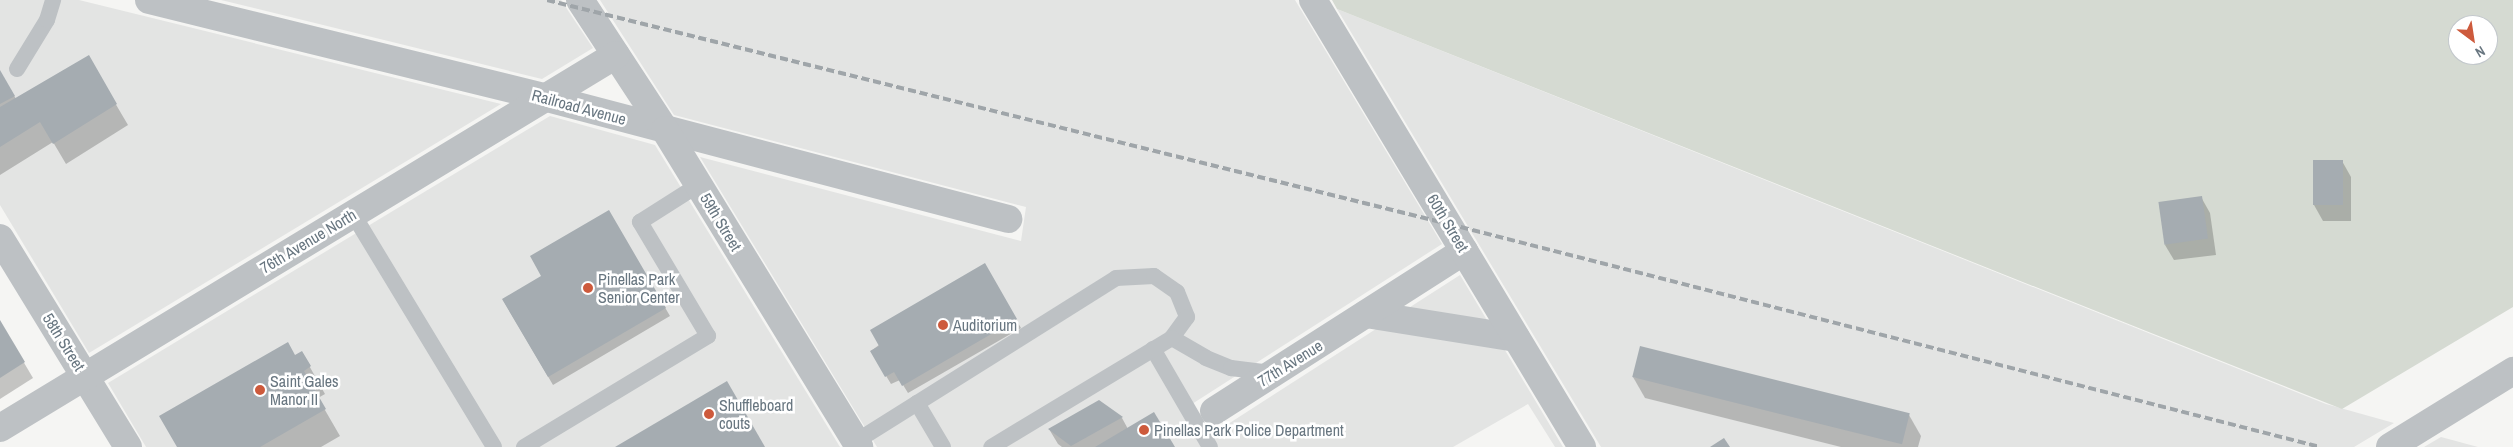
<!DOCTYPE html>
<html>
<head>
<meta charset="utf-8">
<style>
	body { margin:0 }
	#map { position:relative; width:2513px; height:447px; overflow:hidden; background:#f5f5f3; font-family:"Archivo Narrow",sans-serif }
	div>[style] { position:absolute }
	.built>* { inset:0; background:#e3e4e3 }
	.green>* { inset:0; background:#d5dad2 }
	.shadow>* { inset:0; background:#0003 }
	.building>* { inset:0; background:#a5acb1; transform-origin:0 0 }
	.service>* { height:16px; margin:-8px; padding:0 8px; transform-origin:8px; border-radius:8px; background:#bdc1c4 }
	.minor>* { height:28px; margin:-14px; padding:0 14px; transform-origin:14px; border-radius:14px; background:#bdc1c4 }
	.tertiary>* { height:28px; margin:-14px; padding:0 14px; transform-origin:14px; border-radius:14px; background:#bdc1c4 }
	.rail>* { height:4px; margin-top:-2px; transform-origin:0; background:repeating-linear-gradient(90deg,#9fa5a9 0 8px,transparent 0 12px) }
	.dots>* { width:14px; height:14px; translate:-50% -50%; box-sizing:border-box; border:2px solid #fff; border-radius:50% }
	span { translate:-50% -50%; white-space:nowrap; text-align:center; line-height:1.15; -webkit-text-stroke:5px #fff; paint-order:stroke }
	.street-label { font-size:16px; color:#687680 }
	.poi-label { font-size:16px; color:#687680 }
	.left { translate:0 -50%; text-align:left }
	.north { position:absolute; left:2448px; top:15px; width:50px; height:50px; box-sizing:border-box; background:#fff; border:1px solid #c3c8cc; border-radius:50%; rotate:149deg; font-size:14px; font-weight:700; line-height:20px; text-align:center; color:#687680 }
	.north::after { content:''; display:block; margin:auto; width:18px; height:22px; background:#cd5a3c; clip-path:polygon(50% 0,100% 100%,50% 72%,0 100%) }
</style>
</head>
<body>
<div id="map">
	<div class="built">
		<div style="clip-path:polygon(0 0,79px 0,501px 104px,89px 353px,0 205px)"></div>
		<div style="clip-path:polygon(221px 0,561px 0,593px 48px,542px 79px)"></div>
		<div style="clip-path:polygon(600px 0,1295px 0,1442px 244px,1192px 404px,1211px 435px,1460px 275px,1563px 447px,1555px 447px,1528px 404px,1453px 447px,877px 447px,700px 157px,1021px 241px,1026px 207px,674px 115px)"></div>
		<div style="clip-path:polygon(1337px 9px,2326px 404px,2394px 423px,2354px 447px,1601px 447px)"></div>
		<div style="clip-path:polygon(550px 116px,655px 145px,840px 447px,146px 447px,108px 383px)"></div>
		<div style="clip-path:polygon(2441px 437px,2478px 447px,2424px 447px)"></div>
	</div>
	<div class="green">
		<div style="clip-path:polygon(evenodd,1332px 0,2513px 0,2513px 307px,2342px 409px,1337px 9px,1332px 0,2458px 25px,2488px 25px,2488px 55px,2458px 55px,2458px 25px)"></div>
	</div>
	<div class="shadow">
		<div style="clip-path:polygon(88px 57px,128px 125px,66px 164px,53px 142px,0 175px,0 72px,16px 99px)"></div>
		<div style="clip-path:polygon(2342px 161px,2351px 177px,2351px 221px,2323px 221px,2314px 205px)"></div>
		<div style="clip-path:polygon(2201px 197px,2210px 213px,2216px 255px,2174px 260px,2165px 245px)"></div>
		<div style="clip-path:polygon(609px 212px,670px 316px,553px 385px,503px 300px,543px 276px)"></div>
		<div style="clip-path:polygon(984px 265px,1021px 328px,908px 393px,900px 380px,891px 384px,871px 351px)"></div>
		<div style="clip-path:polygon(0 322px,33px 378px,0 399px)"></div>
		<div style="clip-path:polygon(302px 353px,325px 394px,318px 398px,340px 436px,321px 447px,179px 447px)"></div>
		<div style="clip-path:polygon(1633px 377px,1909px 415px,1921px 436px,1918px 447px,1841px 447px,1645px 398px)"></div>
		<div style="clip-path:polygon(1099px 402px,1122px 418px,1128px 429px,1174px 447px,1062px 447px,1058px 444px,1049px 429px)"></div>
	</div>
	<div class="building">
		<div style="clip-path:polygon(89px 55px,117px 104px,53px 144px,40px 122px,0 147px,0 107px)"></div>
		<div style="clip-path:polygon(0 70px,15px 96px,0 104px)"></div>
		<div style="left:2313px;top:160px;width:30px;height:45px"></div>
		<div style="left:2202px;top:196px;width:43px;height:44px;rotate:82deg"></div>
		<div style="clip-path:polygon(609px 210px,666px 308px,548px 377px,502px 299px,541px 276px,530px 256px)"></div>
		<div style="clip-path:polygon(985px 263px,1017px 319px,902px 386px,894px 372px,885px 377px,870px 351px,879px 346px,870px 330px)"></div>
		<div style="clip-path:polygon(0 320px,25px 362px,0 378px)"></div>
		<div style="clip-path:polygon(288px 342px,295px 355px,302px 351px,311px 366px,304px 371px,326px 409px,260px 447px,177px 447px,159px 416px)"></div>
		<div style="left:1640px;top:346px;width:278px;height:32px;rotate:14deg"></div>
		<div style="clip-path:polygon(727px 381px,765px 447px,615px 447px)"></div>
		<div style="clip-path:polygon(1099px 400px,1123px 417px,1071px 446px,1048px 429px)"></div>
		<div style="clip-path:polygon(1154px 412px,1175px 447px,1095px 447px)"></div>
		<div style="clip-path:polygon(1724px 438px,1730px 447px,1710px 447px)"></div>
	</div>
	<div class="service">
		<div style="left:17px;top:69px;width:57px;rotate:-58.5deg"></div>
		<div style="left:47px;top:20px;width:21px;rotate:-73deg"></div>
		<div style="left:353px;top:214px;width:272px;rotate:58.8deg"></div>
		<div style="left:1172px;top:338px;width:39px;rotate:30deg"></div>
		<div style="left:1206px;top:358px;width:27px;rotate:22deg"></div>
		<div style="left:1231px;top:368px;width:41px;rotate:7deg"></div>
		<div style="left:1153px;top:349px;width:113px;rotate:59.8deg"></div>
		<div style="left:917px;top:403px;width:51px;rotate:59.4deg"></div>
		<div style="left:855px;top:442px;width:308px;rotate:-32.1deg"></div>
		<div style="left:1116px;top:278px;width:38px;rotate:-3deg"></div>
		<div style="left:1154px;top:276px;width:28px;rotate:35deg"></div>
		<div style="left:1177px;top:292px;width:27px;rotate:68deg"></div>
		<div style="left:1187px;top:317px;width:26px;rotate:126deg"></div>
		<div style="left:1172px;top:338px;width:211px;rotate:148.9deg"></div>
		<div style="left:524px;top:447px;width:215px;rotate:-31.1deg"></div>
		<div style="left:708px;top:336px;width:133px;rotate:-120.8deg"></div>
		<div style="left:640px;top:222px;width:69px;rotate:-32.5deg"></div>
	</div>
	<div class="minor">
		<div style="left:149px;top:0;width:410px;rotate:13.8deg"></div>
		<div style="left:547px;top:98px;width:477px;rotate:14.7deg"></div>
		<div style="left:580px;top:0;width:155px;rotate:56.8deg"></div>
		<div style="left:665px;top:130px;width:372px;rotate:58.5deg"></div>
		<div style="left:0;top:238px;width:245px;rotate:58.5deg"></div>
		<div style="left:1366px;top:314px;width:152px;rotate:9.1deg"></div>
		<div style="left:1214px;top:411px;width:297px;rotate:-32.6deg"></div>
		<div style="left:0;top:428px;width:720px;rotate:-31.2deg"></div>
	</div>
	<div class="tertiary">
		<div style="left:1313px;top:0;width:522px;rotate:58.96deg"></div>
		<div style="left:2390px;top:447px;width:145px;rotate:-31.7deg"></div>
	</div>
	<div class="rail">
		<div style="left:547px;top:0;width:929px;rotate:13.95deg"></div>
		<div style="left:1449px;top:224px;width:899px;rotate:14.36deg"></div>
	</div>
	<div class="dots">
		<div style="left:588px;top:288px;background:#cd5a3c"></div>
		<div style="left:943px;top:325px;background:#cd5a3c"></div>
		<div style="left:260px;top:390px;background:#cd5a3c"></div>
		<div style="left:709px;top:414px;background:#cd5a3c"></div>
		<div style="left:1144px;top:430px;background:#cd5a3c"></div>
	</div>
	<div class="street-label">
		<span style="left:579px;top:107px;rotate:15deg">Railroad Avenue</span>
		<span style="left:721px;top:222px;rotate:59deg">59th Street</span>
		<span style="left:1448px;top:223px;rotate:59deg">60th Street</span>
		<span style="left:308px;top:241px;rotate:-31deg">76th Avenue North</span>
		<span style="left:64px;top:342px;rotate:58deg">58th Street</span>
		<span style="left:1290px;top:363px;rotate:-32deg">77th Avenue</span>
	</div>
	<div class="poi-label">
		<span class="left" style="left:598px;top:288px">Pinellas Park<br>Senior Center</span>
		<span class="left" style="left:953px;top:325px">Auditorium</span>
		<span class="left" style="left:270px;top:390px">Saint Gales<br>Manor II</span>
		<span class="left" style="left:719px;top:414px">Shuffleboard<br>couts</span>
		<span class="left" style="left:1154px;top:430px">Pinellas Park Police Department</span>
	</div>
	<div class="north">N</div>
</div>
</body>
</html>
